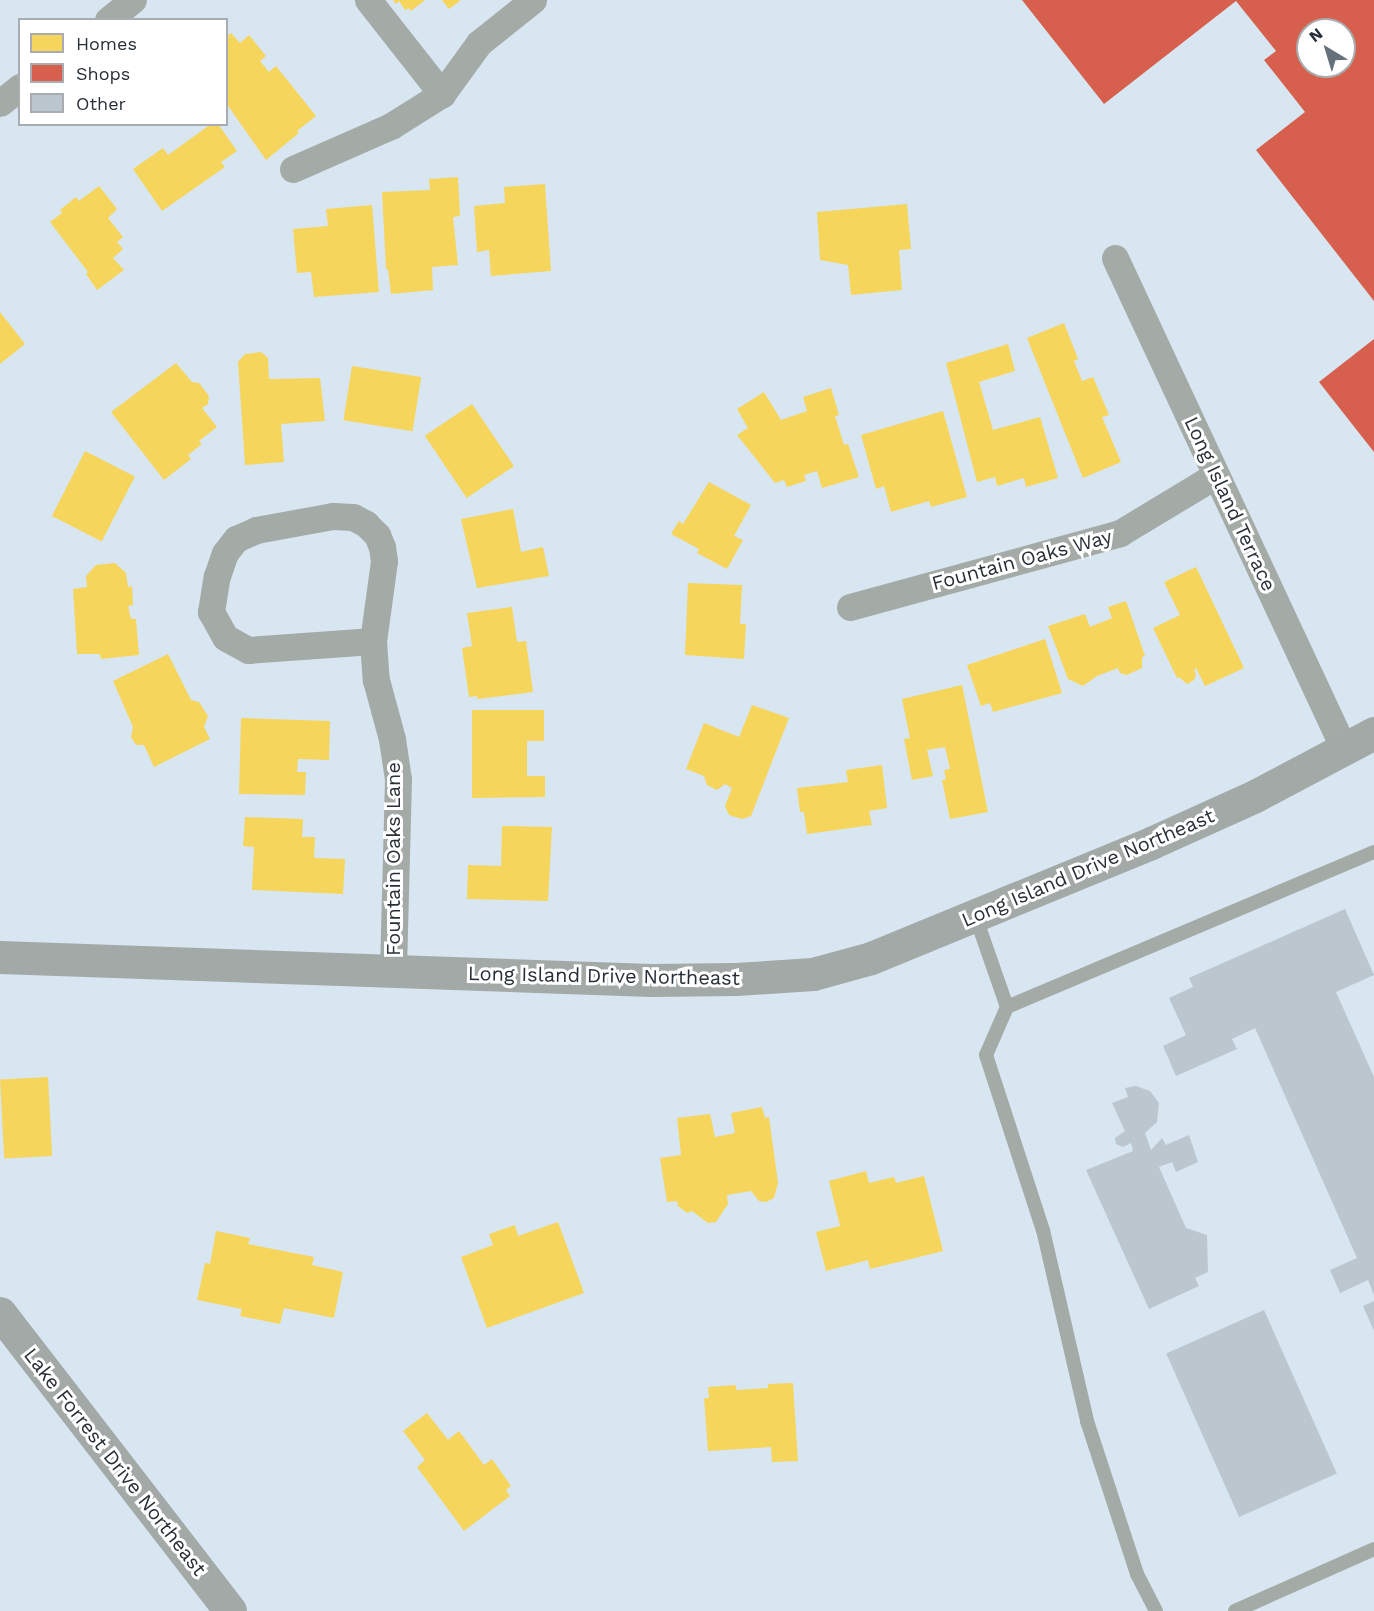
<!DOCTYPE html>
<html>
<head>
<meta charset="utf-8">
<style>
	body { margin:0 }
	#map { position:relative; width:1374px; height:1611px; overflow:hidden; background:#d8e6f2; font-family:"Work Sans",sans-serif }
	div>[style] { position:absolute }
	.homes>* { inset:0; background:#f6d55c; transform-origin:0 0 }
	.shops>* { inset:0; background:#d6604d }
	.building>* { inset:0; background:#bbc6cf; transform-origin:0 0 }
	.lane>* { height:14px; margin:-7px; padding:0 7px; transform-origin:7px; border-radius:7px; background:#a4aaa6 }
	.street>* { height:27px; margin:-13.5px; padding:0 13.5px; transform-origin:13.5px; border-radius:13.5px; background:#a4aaa6 }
	.secondary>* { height:33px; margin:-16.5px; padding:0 16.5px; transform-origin:16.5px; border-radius:16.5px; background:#a2a9a6 }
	span { translate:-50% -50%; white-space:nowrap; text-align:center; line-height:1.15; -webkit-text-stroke:6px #fff; paint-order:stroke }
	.street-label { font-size:20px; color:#273039 }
	.legend { position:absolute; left:18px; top:18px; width:210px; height:108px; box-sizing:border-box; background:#fff; border:2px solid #a9acb0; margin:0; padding:8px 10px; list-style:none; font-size:18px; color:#273039 }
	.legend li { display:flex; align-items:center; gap:12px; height:30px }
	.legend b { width:30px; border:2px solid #a9acb0 }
	.north { position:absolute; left:1296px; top:18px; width:60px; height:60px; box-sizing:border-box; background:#fff; border:2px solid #a9acb0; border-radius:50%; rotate:322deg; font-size:16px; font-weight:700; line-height:24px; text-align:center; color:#273039 }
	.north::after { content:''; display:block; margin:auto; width:21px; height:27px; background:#65707a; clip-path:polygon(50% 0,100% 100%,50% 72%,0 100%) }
</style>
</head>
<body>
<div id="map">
	<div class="homes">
		<div style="clip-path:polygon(393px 0,425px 0,411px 11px,409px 8px,405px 10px,399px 1px,396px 4px)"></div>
		<div style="clip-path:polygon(442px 0,461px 0,449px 9px)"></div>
		<div style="clip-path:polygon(231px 33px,240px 43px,249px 35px,266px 56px,260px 61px,269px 72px,276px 66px,316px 116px,297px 131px,299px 133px,266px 160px,226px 103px,226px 37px)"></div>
		<div style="clip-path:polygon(211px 124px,218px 124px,237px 151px,221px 162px,225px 167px,162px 211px,133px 169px,163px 148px,168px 155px)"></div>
		<div style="clip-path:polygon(458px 177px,460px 216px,453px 217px,458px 265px,432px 267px,433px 290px,391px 294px,388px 269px,386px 269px,382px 192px,430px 190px,429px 179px)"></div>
		<div style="clip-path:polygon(545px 184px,551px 271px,491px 276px,489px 250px,477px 252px,474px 206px,505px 203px,504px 187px)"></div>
		<div style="clip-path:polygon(99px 186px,117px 209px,108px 218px,123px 237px,117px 242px,123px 249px,113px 258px,124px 270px,97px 290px,86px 274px,88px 272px,50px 222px,62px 213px,60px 210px,76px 197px,79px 201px)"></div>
		<div style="clip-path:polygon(907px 204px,911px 249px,899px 250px,902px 290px,851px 295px,848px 265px,820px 260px,817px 212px)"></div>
		<div style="clip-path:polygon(372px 205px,379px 292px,314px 297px,311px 272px,297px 273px,293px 229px,328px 226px,326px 209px)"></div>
		<div style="clip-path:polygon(0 312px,25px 344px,0 364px)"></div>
		<div style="clip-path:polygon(1064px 323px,1078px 359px,1074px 361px,1082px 381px,1093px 377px,1109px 415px,1102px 417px,1121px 462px,1083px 478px,1027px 338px)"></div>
		<div style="clip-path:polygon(1008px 344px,1015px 371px,979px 382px,993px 430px,1040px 417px,1058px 478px,1026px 487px,1024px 478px,997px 486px,995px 477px,977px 482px,946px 363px)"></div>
		<div style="clip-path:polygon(261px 352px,268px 358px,269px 379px,320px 378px,325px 421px,281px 424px,284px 462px,245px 465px,238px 362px,245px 354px)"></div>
		<div style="clip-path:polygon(176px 363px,192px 382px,199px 383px,209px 396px,208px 404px,202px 408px,217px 427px,199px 441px,202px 444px,188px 455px,191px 459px,164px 480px,111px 412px)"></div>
		<div style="left:352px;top:366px;width:70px;height:55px;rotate:9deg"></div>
		<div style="clip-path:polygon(831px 388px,839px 415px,835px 416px,844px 445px,848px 444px,859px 477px,822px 488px,817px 471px,804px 475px,806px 481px,787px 487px,784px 480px,775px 483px,737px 435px,748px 428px,737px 409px,764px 392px,781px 420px,807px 411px,803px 397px)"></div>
		<div style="left:472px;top:404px;width:75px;height:57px;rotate:56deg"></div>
		<div style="clip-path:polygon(943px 411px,967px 497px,931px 507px,929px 501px,891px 512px,884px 486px,876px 489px,861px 435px)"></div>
		<div style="left:85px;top:451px;width:56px;height:73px;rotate:27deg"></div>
		<div style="clip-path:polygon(709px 482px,751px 505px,734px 536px,743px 540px,727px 569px,697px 553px,699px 549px,671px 534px,679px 521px,683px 524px)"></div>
		<div style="clip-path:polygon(513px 509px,521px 552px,543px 547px,549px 576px,477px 588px,461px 519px)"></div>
		<div style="clip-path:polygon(115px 563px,126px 573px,128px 587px,132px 586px,133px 605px,128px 606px,131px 619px,136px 619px,139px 655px,101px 659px,100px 654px,77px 654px,73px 589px,87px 587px,86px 576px,96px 565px)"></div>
		<div style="clip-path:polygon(1196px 567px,1244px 668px,1205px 686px,1196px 668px,1194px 669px,1196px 675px,1194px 680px,1187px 684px,1179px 677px,1177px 678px,1153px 628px,1180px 615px,1164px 582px)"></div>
		<div style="clip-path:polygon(688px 583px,742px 585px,740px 624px,746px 624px,744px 659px,685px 655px)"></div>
		<div style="clip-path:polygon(1126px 601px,1145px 656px,1142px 657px,1142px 668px,1127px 675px,1120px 673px,1118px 668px,1097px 676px,1083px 686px,1068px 679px,1048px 626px,1085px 614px,1090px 627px,1112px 618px,1108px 607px)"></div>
		<div style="clip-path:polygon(512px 607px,517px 642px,526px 641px,533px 692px,477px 699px,477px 696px,469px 697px,462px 648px,472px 646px,467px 613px)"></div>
		<div style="clip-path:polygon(1045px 639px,1062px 693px,993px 712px,990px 703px,981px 706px,967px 665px)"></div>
		<div style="clip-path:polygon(168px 654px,191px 700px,199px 702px,208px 716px,204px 727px,210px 739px,154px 767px,144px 745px,136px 745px,131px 737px,133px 727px,113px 681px)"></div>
		<div style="clip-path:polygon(962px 685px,988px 812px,950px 819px,942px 780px,946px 779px,944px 770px,950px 769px,945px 747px,927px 750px,933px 776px,912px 780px,904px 739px,910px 738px,902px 699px)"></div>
		<div style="clip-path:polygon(752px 705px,789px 718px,751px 816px,742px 819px,729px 815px,725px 806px,732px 788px,725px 784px,717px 790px,707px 785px,704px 776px,686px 769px,704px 723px,739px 737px)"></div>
		<div style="clip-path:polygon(472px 710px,544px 710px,544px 741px,527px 741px,527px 776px,545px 776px,545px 797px,472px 798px)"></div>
		<div style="clip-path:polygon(241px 718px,330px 721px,329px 760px,298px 759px,297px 772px,306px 772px,305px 795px,239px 794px)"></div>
		<div style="clip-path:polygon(882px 765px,887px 808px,869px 811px,872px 825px,807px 834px,804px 812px,800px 812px,797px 788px,848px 782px,846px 770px)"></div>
		<div style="clip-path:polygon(245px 817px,303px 819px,302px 837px,315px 837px,314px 858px,345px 859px,343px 894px,252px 890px,254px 847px,243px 846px)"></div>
		<div style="clip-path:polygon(502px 826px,552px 827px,548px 901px,467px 899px,468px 865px,501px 866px)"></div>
		<div style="left:48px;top:1077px;width:79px;height:48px;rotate:87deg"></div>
		<div style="clip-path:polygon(762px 1107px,765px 1118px,769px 1117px,778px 1183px,774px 1198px,766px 1202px,759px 1201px,751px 1191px,727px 1195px,728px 1204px,716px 1222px,708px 1223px,692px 1211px,687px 1213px,678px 1206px,677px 1201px,667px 1202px,660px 1158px,681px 1155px,677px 1118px,710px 1114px,715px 1137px,735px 1133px,731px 1113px)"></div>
		<div style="clip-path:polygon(866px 1171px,869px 1183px,894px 1177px,896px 1183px,924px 1176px,943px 1251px,870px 1269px,868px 1260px,826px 1271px,816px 1232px,840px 1226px,829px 1181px)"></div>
		<div style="clip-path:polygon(558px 1222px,584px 1293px,487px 1328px,461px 1257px,493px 1245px,489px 1234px,515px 1225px,518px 1236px)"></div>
		<div style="clip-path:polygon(216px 1231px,250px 1238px,248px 1244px,314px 1257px,312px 1265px,343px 1272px,334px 1318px,284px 1308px,280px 1324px,240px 1316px,242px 1309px,197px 1300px,205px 1263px,210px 1264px)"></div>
		<div style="clip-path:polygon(793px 1383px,798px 1461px,772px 1462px,771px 1447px,708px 1451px,704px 1398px,709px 1398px,708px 1387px,736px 1385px,736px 1390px,768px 1388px,768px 1384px)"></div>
		<div style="clip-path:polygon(427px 1413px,448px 1440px,459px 1431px,484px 1465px,492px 1459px,511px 1486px,506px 1490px,510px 1496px,464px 1531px,417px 1467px,425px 1460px,403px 1431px)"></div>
	</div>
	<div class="shops">
		<div style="clip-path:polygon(evenodd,1022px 0,1374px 0,1374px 301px,1256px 150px,1305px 112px,1264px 60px,1276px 51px,1236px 1px,1104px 104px,1022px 0,1308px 30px,1344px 30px,1344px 66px,1308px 66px,1308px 30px)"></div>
		<div style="clip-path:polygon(1374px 339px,1374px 452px,1319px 382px)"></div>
	</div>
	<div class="building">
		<div style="clip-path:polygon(1345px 909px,1374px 975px,1336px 992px,1374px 1077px,1374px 1295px,1368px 1280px,1340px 1293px,1330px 1270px,1357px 1258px,1255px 1028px,1232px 1039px,1237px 1049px,1176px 1076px,1163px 1046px,1186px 1035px,1169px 998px,1193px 987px,1189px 978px)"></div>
		<div style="clip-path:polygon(1136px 1086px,1150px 1091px,1159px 1103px,1157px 1122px,1145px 1133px,1151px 1150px,1162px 1138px,1166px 1145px,1189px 1135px,1198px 1162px,1176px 1172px,1172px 1162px,1159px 1167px,1186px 1228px,1207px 1235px,1208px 1272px,1195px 1278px,1199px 1286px,1149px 1309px,1086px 1170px,1133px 1151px,1131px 1143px,1123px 1147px,1116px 1144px,1115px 1138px,1125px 1131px,1112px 1103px,1128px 1097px,1125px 1088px)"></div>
		<div style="clip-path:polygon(1374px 1301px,1374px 1331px,1363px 1306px)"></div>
		<div style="left:1264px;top:1310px;width:179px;height:107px;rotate:66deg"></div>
	</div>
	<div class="lane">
		<div style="left:975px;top:915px;width:97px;rotate:70.8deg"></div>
		<div style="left:1007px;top:1007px;width:52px;rotate:113.6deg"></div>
		<div style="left:986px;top:1055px;width:184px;rotate:72deg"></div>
		<div style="left:1043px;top:1230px;width:196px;rotate:77deg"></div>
		<div style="left:1087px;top:1421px;width:161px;rotate:71.9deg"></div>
		<div style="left:1137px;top:1574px;width:42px;rotate:62.8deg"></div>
		<div style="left:1007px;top:1007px;width:398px;rotate:-22.9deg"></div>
		<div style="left:1235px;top:1611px;width:152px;rotate:-24deg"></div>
	</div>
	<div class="street">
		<div style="left:368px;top:0;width:120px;rotate:51.8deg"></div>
		<div style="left:108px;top:20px;width:32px;rotate:-39deg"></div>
		<div style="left:0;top:103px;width:26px;rotate:-39deg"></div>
		<div style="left:293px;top:169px;width:107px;rotate:-23.7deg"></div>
		<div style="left:391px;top:126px;width:60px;rotate:-32.1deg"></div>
		<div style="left:442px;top:94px;width:63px;rotate:-54deg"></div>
		<div style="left:479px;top:43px;width:69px;rotate:-38.5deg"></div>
		<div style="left:1115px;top:258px;width:544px;rotate:64.99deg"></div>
		<div style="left:333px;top:516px;width:20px;rotate:3deg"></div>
		<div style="left:353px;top:517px;width:15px;rotate:28deg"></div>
		<div style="left:366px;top:524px;width:16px;rotate:45deg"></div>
		<div style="left:377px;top:535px;width:13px;rotate:67deg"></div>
		<div style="left:382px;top:547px;width:14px;rotate:82deg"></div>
		<div style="left:384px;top:561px;width:81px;rotate:97.8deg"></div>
		<div style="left:373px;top:641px;width:125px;rotate:175.9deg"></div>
		<div style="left:248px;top:650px;width:26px;rotate:-151deg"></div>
		<div style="left:225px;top:637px;width:29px;rotate:-119deg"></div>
		<div style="left:211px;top:612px;width:36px;rotate:-81deg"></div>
		<div style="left:217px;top:576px;width:24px;rotate:-71deg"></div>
		<div style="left:225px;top:553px;width:18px;rotate:-52deg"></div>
		<div style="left:236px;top:539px;width:22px;rotate:-24deg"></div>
		<div style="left:256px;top:530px;width:78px;rotate:-10.3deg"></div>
		<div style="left:850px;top:607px;width:280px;rotate:-15.3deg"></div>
		<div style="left:1120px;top:533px;width:112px;rotate:-31.1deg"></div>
		<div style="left:373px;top:641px;width:39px;rotate:86deg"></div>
		<div style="left:376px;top:680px;width:61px;rotate:74.8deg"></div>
		<div style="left:392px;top:739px;width:40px;rotate:81.5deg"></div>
		<div style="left:398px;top:779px;width:192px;rotate:91.5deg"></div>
	</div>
	<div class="secondary">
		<div style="left:0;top:957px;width:651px;rotate:2.02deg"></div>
		<div style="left:651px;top:980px;width:85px;rotate:-0.7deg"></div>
		<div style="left:736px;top:979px;width:77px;rotate:-3.7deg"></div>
		<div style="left:813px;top:974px;width:60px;rotate:-15.4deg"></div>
		<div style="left:871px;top:958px;width:303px;rotate:-22.3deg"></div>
		<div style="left:1151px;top:843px;width:114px;rotate:-24.3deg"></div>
		<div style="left:1255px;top:796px;width:135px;rotate:-27.9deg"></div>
		<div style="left:0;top:1313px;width:376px;rotate:52.3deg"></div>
	</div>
	<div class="street-label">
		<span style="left:1230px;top:504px;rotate:65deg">Long Island Terrace</span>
		<span style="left:1022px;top:560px;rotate:-15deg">Fountain Oaks Way</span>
		<span style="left:393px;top:859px;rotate:-90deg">Fountain Oaks Lane</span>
		<span style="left:1088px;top:868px;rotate:-23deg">Long Island Drive Northeast</span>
		<span style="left:604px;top:976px;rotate:1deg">Long Island Drive Northeast</span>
		<span style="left:115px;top:1462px;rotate:52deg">Lake Forrest Drive Northeast</span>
	</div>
	<ul class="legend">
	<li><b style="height:16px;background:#f6d55c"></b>Homes</li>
	<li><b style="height:16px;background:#d6604d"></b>Shops</li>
	<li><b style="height:16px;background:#bbc6cf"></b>Other</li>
	</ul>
	<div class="north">N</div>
</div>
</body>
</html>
